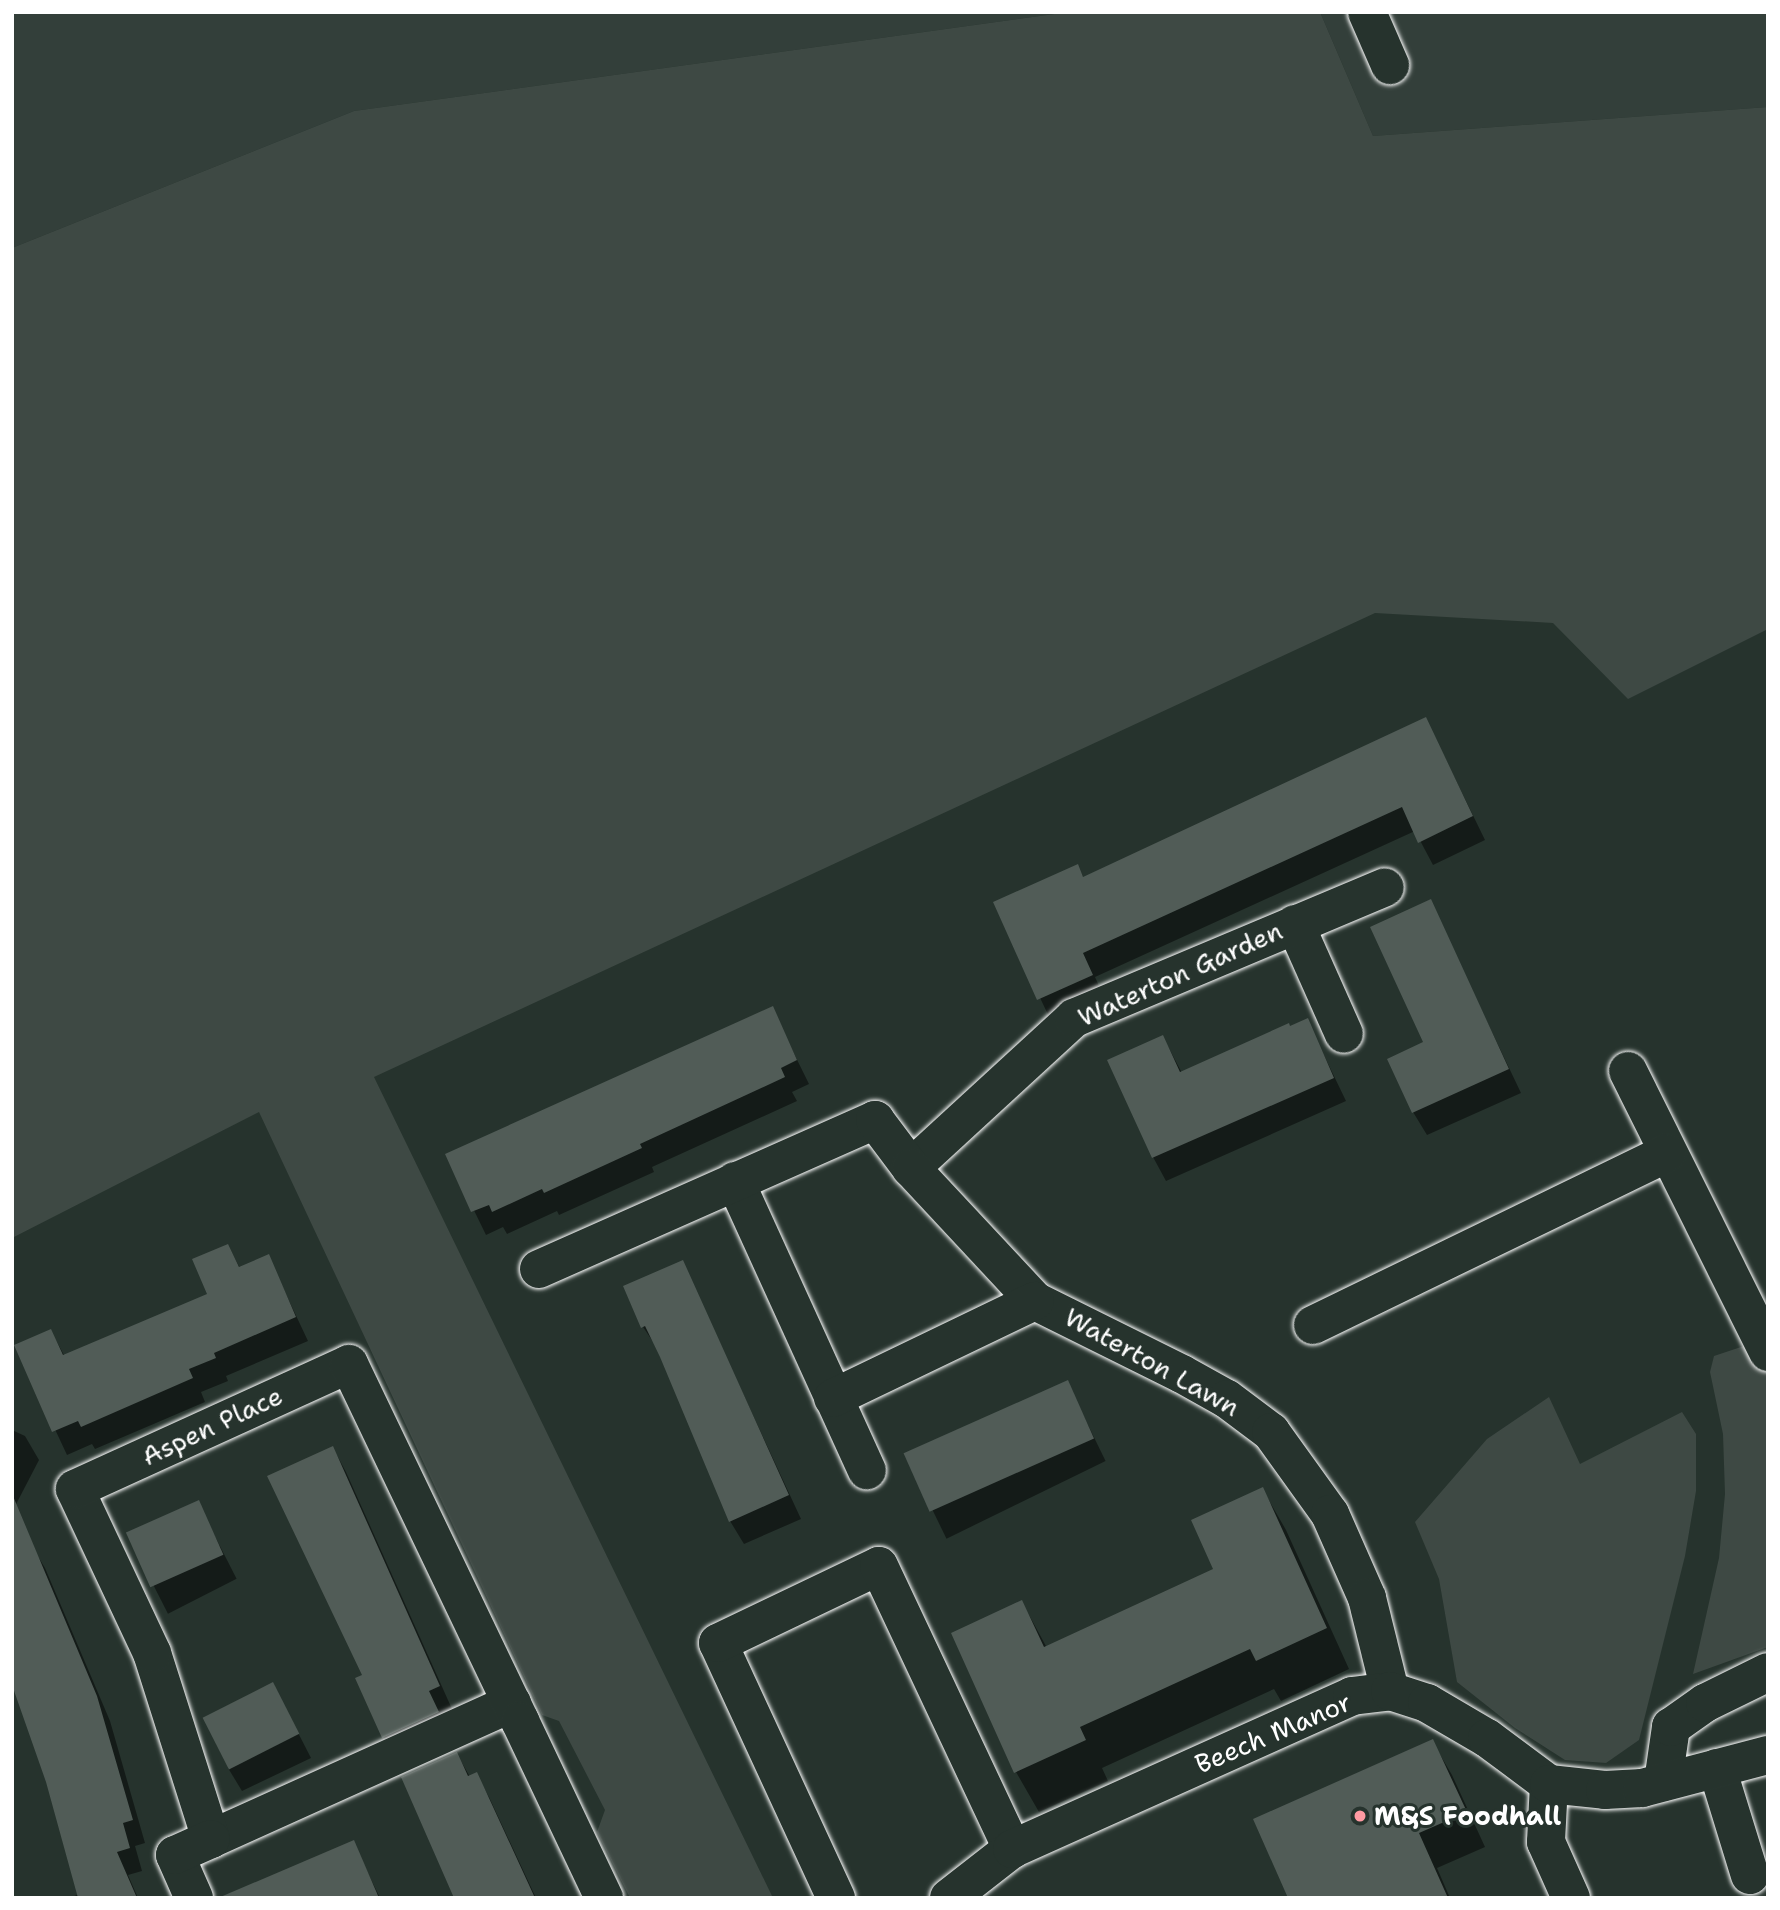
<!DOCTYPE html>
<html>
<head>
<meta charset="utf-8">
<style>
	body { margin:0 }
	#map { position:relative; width:1780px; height:1910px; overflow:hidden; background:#26332d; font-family:"Shantell Sans",sans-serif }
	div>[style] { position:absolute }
	.built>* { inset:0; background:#333f3a }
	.green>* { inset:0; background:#3e4944 }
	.shadow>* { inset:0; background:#0007; transform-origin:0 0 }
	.building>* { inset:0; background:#515c57; transform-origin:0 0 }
	.roads { filter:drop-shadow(0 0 2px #fff) drop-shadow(0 0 2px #fff) }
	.minor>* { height:38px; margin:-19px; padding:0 19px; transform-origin:19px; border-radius:19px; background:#26332d }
	.dots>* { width:19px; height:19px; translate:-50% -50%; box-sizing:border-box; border:4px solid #26332d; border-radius:50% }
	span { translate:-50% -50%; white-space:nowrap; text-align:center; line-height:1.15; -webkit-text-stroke:6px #26332d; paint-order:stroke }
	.street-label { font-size:26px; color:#fff }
	.poi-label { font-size:26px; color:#fff; font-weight:700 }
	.left { translate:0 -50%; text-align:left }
	.frame { position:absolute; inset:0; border:14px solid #fff; pointer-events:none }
</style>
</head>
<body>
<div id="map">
	<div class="built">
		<div style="clip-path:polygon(12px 12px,1069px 12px,354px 111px,12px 248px)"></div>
		<div style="clip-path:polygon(1320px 12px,1768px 12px,1768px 107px,1373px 136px)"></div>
	</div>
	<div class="green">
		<div style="clip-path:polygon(1069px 12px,1320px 12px,1373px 136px,1768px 107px,1768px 629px,1628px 699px,1553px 623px,1375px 613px,374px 1077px,773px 1898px,630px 1898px,597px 1832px,605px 1810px,559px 1721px,542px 1715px,259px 1112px,12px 1238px,12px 248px,354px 111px)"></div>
		<div style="clip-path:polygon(1744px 1346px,1768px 1370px,1768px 1647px,1693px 1674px,1719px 1558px,1725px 1494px,1723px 1434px,1710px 1372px,1714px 1356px)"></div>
		<div style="clip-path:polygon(1549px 1397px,1580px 1464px,1682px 1412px,1696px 1434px,1696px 1491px,1685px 1556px,1639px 1740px,1606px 1763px,1565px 1760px,1515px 1728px,1457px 1682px,1439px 1579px,1415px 1522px,1487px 1439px)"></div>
	</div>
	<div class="shadow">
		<div style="clip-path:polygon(1426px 719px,1485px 840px,1433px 865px,1415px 831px,1095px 977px,1105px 999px,1052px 1023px,995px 903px,1077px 867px,1084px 879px)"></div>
		<div style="clip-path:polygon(1430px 902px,1521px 1093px,1427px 1135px,1413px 1112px,1425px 1043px)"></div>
		<div style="clip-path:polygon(772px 1009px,809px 1084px,792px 1092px,797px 1101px,652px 1167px,654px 1172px,559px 1215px,557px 1211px,507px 1234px,503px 1227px,486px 1235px,447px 1155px)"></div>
		<div style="clip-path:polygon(1307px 1020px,1346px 1101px,1166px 1181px,1153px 1157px,1163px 1037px,1182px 1073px)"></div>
		<div style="clip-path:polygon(228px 1246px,240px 1268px,268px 1256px,308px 1341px,226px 1376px,228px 1381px,201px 1392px,205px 1402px,95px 1449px,92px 1444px,67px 1455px,16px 1346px,51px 1331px,65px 1357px,209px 1295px)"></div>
		<div style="clip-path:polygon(682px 1262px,801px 1519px,744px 1544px,730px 1521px,658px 1349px,643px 1327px)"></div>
		<div style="left:1067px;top:1382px;width:88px;height:177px;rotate:64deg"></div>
		<div style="clip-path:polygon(12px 1430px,25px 1436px,39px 1460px,12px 1512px)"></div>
		<div style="clip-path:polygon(333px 1448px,346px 1472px,452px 1709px,397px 1760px,384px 1737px,364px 1676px)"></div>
		<div style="clip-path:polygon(1263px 1490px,1286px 1530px,1349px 1669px,1281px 1701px,1274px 1689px,1102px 1768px,1108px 1781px,1039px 1812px,1016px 1772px,1022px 1602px,1047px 1648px,1216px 1570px)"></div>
		<div style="left:198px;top:1503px;width:85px;height:77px;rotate:63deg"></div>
		<div style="clip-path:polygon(12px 1529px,23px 1548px,31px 1545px,45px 1568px,110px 1721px,145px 1843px,135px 1846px,142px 1871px,128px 1875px,138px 1898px,70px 1898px,79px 1894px,48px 1782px,12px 1683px)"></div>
		<div style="clip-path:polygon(273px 1684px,311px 1758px,242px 1791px,228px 1768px)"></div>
		<div style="clip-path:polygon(1432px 1741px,1452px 1775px,1485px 1847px,1437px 1868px,1450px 1898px,1290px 1898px)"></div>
		<div style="clip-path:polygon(457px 1754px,470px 1777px,476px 1774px,489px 1797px,536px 1898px,457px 1898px)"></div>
		<div style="clip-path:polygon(353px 1842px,380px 1898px,237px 1898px)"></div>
	</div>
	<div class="building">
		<div style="clip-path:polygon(1426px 717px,1473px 816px,1418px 843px,1402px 807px,1083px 953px,1093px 975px,1037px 1000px,993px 902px,1078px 864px,1083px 877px)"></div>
		<div style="clip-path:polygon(1431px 899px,1509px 1069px,1412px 1113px,1387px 1059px,1423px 1042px,1370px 927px)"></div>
		<div style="clip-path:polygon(773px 1006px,797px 1060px,781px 1068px,785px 1077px,640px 1144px,642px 1148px,544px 1193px,542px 1189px,492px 1212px,489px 1205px,471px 1212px,445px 1154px)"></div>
		<div style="clip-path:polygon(1308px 1018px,1334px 1078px,1152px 1158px,1107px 1060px,1163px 1035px,1180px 1072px,1289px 1023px,1290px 1026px)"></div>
		<div style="clip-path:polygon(228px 1244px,239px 1267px,269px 1254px,296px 1317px,214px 1353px,216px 1358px,189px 1369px,193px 1378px,81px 1427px,78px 1421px,52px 1432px,14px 1345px,51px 1329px,63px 1355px,207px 1294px,192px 1259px)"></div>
		<div style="clip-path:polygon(683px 1260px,789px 1495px,729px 1522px,660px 1357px,645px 1326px,641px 1328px,623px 1286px)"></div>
		<div style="left:1068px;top:1380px;width:64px;height:180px;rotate:66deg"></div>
		<div style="clip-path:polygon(333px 1446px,440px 1686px,429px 1691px,439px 1712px,382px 1738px,355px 1678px,362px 1675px,267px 1476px)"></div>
		<div style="clip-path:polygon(1263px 1487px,1327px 1628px,1256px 1661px,1250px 1649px,1080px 1727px,1086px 1740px,1014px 1773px,951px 1633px,1022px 1600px,1044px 1647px,1213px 1569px,1191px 1520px)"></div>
		<div style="clip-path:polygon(13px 1496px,97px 1696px,133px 1820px,123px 1823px,130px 1848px,117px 1852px,137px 1898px,78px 1898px,46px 1782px,12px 1685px)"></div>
		<div style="left:199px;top:1500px;width:60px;height:80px;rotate:66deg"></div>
		<div style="left:273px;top:1682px;width:58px;height:79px;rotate:63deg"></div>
		<div style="clip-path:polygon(1433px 1739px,1467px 1812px,1419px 1833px,1448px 1898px,1288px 1898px,1253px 1819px)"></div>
		<div style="clip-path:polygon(457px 1752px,468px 1776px,477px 1772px,535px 1898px,454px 1898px,401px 1777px)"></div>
		<div style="clip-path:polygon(354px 1840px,379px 1898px,218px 1898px)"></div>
	</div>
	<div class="roads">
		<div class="minor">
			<div style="left:1367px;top:12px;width:58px;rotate:66.5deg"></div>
			<div style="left:1295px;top:924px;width:120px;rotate:66deg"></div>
			<div style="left:1628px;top:1071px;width:314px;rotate:63.5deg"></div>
			<div style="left:911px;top:1168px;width:222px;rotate:-42.6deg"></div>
			<div style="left:1074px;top:1018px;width:337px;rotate:-22.8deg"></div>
			<div style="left:735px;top:1181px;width:318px;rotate:65.5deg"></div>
			<div style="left:539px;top:1269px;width:368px;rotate:-23.9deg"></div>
			<div style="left:875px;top:1120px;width:60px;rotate:53.1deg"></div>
			<div style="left:911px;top:1168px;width:182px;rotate:47deg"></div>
			<div style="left:1035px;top:1301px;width:164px;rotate:26.4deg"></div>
			<div style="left:1182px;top:1374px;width:51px;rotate:29.1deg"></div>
			<div style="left:1227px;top:1399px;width:55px;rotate:36.9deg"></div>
			<div style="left:1271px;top:1432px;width:101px;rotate:54.3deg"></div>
			<div style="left:1330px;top:1514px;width:92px;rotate:66.2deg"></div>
			<div style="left:1367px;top:1598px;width:96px;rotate:76.1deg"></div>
			<div style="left:1313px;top:1325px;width:394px;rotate:-25.9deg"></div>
			<div style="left:833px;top:1398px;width:224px;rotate:-25.7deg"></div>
			<div style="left:512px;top:1703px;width:330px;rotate:155.7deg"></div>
			<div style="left:211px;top:1839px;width:195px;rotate:-107.6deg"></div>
			<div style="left:152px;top:1653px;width:181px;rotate:-115.2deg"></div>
			<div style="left:75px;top:1489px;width:301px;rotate:-24.5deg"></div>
			<div style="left:349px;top:1364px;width:396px;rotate:64.4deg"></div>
			<div style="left:520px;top:1721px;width:196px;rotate:64.6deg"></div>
			<div style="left:1717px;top:1768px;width:112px;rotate:72.9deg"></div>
			<div style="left:1663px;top:1782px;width:56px;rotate:-81.7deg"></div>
			<div style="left:1671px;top:1727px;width:42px;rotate:-35.2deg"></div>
			<div style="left:1705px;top:1703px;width:70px;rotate:-26.2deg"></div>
			<div style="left:1549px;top:1784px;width:58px;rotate:93deg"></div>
			<div style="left:1546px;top:1842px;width:61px;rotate:65.9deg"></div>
			<div style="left:194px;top:1898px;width:47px;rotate:-113.8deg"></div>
			<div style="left:175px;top:1855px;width:39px;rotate:-24deg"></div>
			<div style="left:836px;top:1898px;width:281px;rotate:-114.8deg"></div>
			<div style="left:718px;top:1643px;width:178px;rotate:-25.6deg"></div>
			<div style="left:879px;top:1566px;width:313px;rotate:64.8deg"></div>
			<div style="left:949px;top:1898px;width:80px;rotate:-37.9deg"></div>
			<div style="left:1012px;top:1849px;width:373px;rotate:-24.2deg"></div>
			<div style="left:1352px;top:1696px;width:38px;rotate:-7deg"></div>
			<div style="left:1390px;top:1691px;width:39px;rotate:18deg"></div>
			<div style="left:1427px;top:1703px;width:69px;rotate:30.3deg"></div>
			<div style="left:1487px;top:1738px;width:77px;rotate:36.6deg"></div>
			<div style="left:1549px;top:1784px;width:56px;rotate:6.1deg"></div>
			<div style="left:1605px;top:1790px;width:37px;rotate:-3deg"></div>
			<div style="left:1642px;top:1788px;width:130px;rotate:-14.7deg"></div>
		</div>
	</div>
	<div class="dots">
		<div style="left:1360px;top:1816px;background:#ff9aa2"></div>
	</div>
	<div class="street-label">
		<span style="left:1180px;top:974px;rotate:-24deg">Waterton Garden</span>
		<span style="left:1152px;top:1362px;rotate:29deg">Waterton Lawn</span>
		<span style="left:212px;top:1426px;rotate:-25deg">Aspen Place</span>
		<span style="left:1273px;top:1733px;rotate:-23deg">Beech Manor</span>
	</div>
	<div class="poi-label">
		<span class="left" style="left:1374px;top:1816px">M&amp;S Foodhall</span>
	</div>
	<div class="frame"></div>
</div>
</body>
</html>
